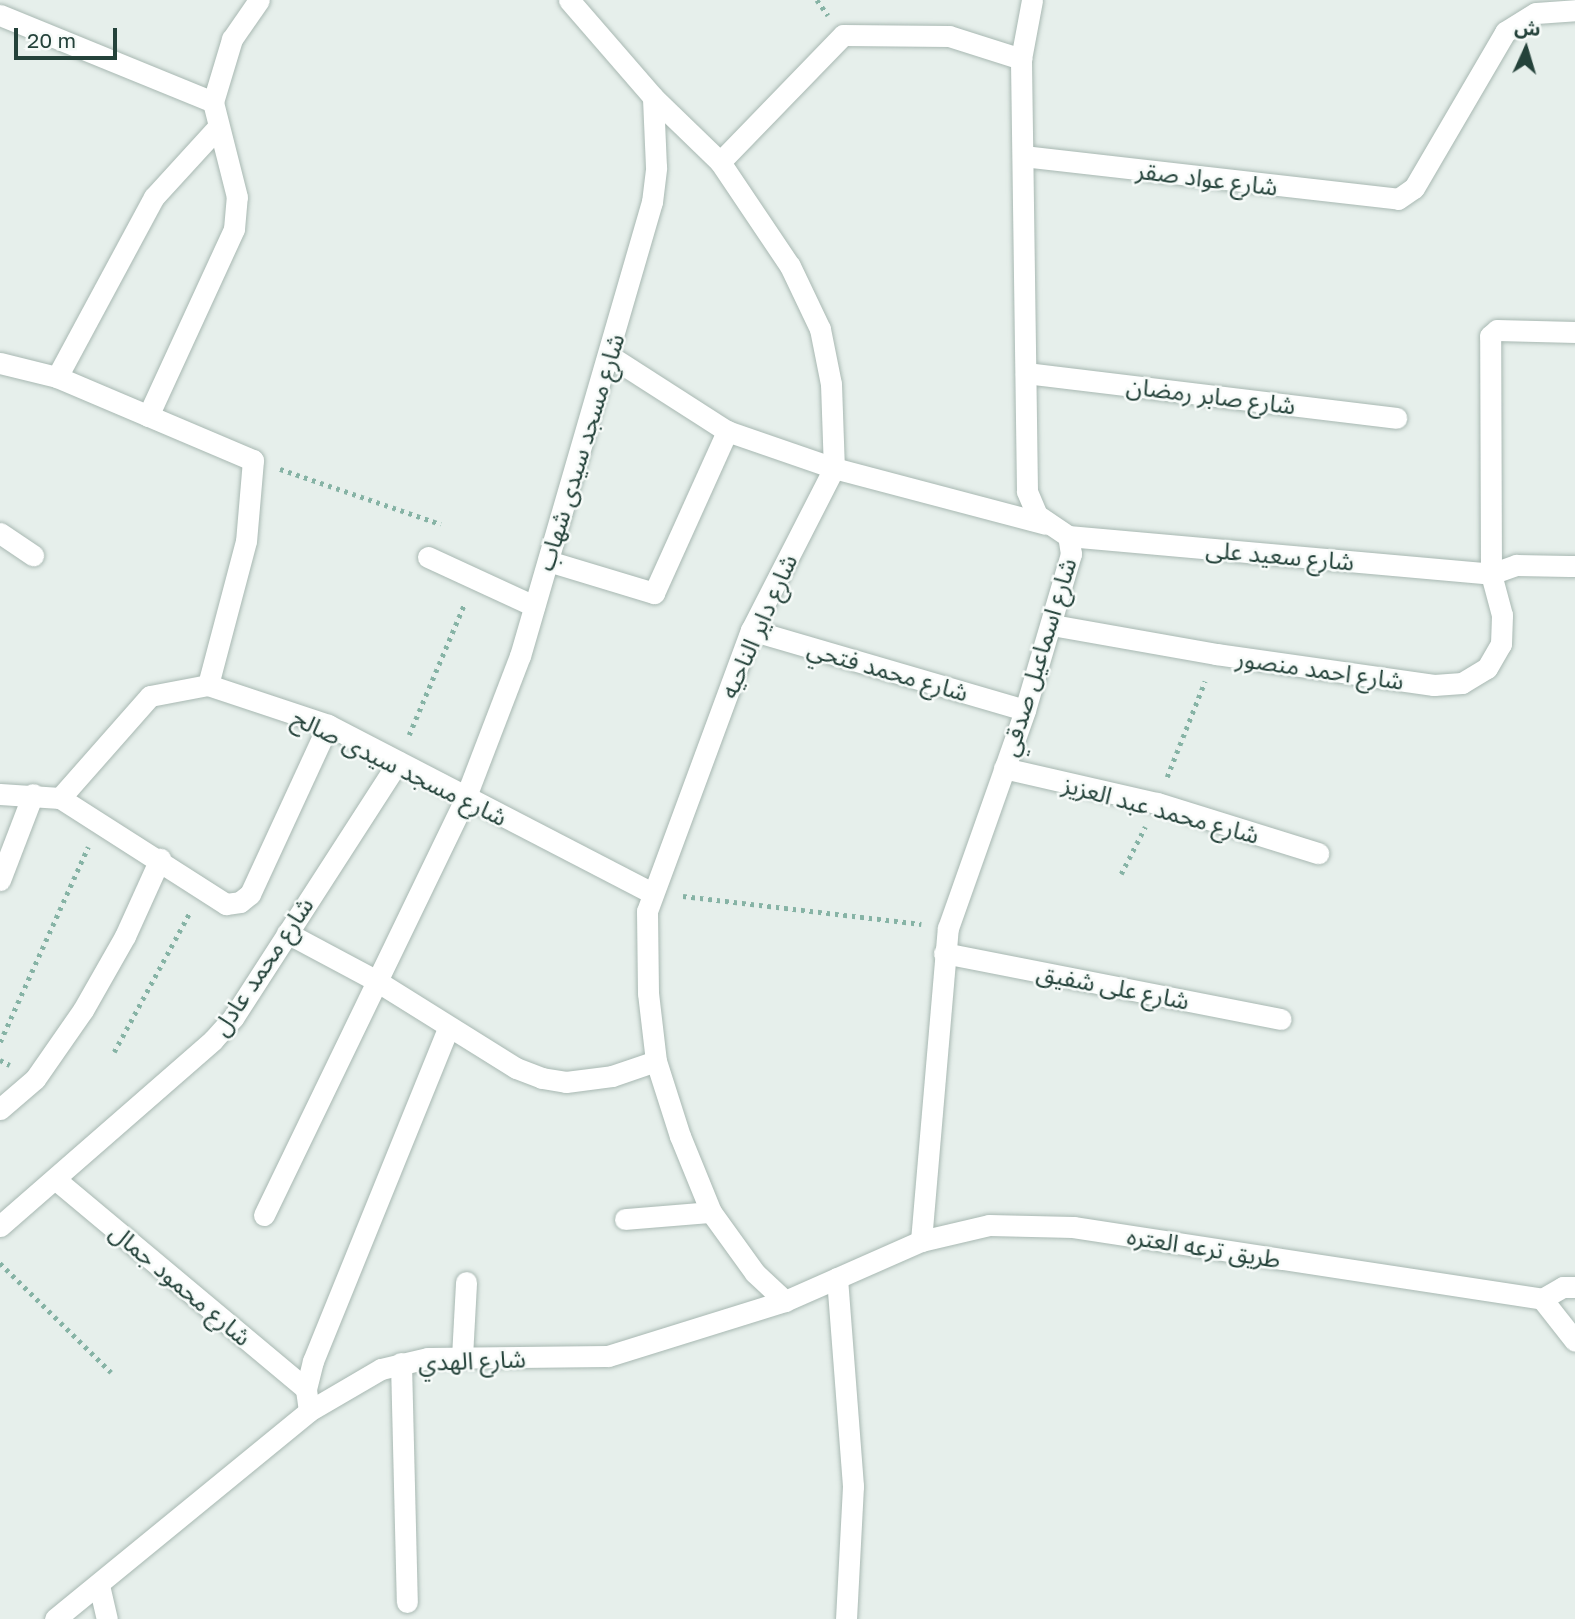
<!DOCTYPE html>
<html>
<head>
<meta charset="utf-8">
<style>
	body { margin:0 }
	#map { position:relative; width:1575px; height:1619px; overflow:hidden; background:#e6efeb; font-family:"Golos Text","Noto Sans Arabic",sans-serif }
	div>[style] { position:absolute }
	.path>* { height:4.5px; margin-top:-2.25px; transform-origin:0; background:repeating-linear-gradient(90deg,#86b3a5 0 3.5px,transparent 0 8.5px) }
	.roads { filter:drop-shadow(0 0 2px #a8b8b2) drop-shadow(0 0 2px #a8b8b2) }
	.minor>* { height:21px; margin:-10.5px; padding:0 10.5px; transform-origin:10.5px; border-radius:10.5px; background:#fff }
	span { translate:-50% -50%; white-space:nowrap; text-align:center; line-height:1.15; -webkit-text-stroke:5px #f7fbf9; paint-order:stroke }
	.street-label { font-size:24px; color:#24423a }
	.north { position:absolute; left:1491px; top:14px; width:70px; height:70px; -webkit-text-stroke:5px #f7fbf9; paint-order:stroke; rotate:4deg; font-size:19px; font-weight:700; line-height:28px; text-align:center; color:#24423a }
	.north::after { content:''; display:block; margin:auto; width:24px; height:32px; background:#24423a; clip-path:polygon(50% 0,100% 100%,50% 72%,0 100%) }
	.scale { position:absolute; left:14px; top:28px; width:103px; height:32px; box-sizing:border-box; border:4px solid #24423a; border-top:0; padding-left:9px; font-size:21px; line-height:24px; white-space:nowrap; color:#24423a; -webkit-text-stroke:5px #f7fbf9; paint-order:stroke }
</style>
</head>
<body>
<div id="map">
	<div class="path">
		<div style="left:817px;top:0;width:19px;rotate:54deg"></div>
		<div style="left:280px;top:469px;width:170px;rotate:18.9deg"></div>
		<div style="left:409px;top:735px;width:141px;rotate:-67.1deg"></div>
		<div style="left:1167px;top:777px;width:103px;rotate:-68.4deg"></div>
		<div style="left:1121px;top:874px;width:53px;rotate:-62.9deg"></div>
		<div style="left:683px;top:896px;width:240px;rotate:6.7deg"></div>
		<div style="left:0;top:1042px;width:214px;rotate:-65.7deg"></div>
		<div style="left:114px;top:1052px;width:159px;rotate:-61.5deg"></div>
		<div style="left:0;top:1060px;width:11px;rotate:27deg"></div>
		<div style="left:0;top:1263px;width:156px;rotate:44.5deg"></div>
	</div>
	<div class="roads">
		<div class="minor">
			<div style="left:569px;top:0;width:128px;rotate:49.1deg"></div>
			<div style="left:653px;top:97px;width:93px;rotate:44.1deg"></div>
			<div style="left:720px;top:162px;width:125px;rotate:56.1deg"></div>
			<div style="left:790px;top:266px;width:70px;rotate:64.5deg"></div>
			<div style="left:820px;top:329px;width:56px;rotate:78.7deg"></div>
			<div style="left:831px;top:384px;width:84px;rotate:88deg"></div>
			<div style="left:834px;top:468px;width:182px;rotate:117.1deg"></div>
			<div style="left:751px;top:630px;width:300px;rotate:110.3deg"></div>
			<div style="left:647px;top:911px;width:82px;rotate:89.3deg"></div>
			<div style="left:648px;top:993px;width:68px;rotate:83.3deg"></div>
			<div style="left:656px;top:1061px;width:79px;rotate:72.3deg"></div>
			<div style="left:680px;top:1136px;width:82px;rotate:67.8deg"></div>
			<div style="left:711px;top:1212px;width:75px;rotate:54.2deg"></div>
			<div style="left:755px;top:1273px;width:41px;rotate:43deg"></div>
			<div style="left:0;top:15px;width:230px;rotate:22.2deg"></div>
			<div style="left:1023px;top:156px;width:377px;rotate:6.5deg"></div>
			<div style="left:1398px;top:199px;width:19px;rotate:-35deg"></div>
			<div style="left:1414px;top:188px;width:181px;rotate:-59.7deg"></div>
			<div style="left:1505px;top:32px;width:36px;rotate:-32deg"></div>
			<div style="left:1536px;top:13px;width:39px;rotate:-4deg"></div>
			<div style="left:720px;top:162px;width:177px;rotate:-45.9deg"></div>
			<div style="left:843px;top:35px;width:106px;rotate:0.5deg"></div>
			<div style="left:949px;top:36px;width:76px;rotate:17.7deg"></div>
			<div style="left:610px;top:356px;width:139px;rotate:32.7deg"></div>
			<div style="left:727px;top:431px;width:113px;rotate:19.1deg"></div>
			<div style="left:834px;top:468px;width:219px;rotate:14.8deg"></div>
			<div style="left:0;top:363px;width:59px;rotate:13.8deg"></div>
			<div style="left:57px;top:377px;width:213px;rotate:23deg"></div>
			<div style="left:253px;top:460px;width:81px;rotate:94.9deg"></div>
			<div style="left:246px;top:541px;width:149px;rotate:104.8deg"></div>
			<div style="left:1026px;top:373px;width:373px;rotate:6.9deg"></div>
			<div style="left:57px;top:377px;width:204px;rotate:-61.7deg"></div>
			<div style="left:154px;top:197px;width:92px;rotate:-47.6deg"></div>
			<div style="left:148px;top:416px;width:206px;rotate:-65.3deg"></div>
			<div style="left:234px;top:229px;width:32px;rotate:-85deg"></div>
			<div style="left:237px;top:197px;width:98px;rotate:-104.2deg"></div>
			<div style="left:213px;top:102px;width:66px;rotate:-73.2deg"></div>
			<div style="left:232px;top:39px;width:47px;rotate:-55.3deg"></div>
			<div style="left:0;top:533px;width:40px;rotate:34deg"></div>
			<div style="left:1068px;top:536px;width:425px;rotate:5.1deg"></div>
			<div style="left:1491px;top:574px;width:27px;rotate:-20deg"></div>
			<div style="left:1516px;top:565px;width:59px;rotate:1deg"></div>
			<div style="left:428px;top:557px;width:117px;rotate:24.8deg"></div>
			<div style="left:548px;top:561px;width:111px;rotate:16.8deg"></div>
			<div style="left:654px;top:593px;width:178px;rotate:-65.7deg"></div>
			<div style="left:1052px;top:625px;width:167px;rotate:10deg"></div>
			<div style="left:1216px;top:654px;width:220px;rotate:8.1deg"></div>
			<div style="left:1434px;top:685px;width:28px;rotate:-4deg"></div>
			<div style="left:1462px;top:683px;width:29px;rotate:-31deg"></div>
			<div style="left:1487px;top:668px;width:28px;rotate:-60deg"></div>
			<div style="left:1501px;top:644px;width:29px;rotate:-88deg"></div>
			<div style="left:1502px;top:615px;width:42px;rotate:-105deg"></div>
			<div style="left:1491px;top:574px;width:238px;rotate:-90.2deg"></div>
			<div style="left:1490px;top:336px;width:9px;rotate:-41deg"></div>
			<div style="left:1497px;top:330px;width:78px;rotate:1.5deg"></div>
			<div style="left:751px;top:630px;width:285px;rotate:16.3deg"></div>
			<div style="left:1004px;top:768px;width:157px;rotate:12.9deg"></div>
			<div style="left:1157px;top:803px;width:169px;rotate:17.3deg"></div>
			<div style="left:0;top:794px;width:60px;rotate:3.8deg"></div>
			<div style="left:60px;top:798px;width:197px;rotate:32.6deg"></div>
			<div style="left:226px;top:904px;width:14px;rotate:-8deg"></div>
			<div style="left:240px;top:902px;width:13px;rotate:-39deg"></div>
			<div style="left:250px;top:894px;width:186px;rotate:-65.2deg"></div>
			<div style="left:60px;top:798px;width:136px;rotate:-48.6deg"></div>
			<div style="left:150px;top:696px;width:59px;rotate:-10.7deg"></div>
			<div style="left:208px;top:685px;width:126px;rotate:18.4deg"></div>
			<div style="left:328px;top:725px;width:363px;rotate:27.4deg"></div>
			<div style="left:0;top:880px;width:92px;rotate:-69deg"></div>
			<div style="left:287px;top:933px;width:100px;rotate:28.1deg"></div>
			<div style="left:375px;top:980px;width:166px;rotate:32deg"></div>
			<div style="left:516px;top:1068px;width:28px;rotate:21deg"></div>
			<div style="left:542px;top:1078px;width:24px;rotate:9deg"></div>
			<div style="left:566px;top:1082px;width:46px;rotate:-7.4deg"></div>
			<div style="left:612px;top:1076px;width:46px;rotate:-18.8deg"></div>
			<div style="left:944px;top:953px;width:343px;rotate:11.1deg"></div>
			<div style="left:0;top:1109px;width:46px;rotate:-40.6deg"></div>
			<div style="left:35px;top:1079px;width:84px;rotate:-55.2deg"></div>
			<div style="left:83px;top:1010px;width:85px;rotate:-60.4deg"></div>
			<div style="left:125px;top:936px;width:85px;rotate:-65.6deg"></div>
			<div style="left:55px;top:1179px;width:327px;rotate:39.9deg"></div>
			<div style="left:264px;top:1215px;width:462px;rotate:-64.2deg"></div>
			<div style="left:465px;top:799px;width:153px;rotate:-69deg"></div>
			<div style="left:520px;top:656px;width:473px;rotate:-73.8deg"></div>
			<div style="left:652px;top:202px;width:35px;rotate:-83deg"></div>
			<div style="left:656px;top:167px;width:70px;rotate:-92.5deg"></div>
			<div style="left:625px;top:1219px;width:86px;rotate:-4.7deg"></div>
			<div style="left:0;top:1226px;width:283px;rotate:-41.1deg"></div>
			<div style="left:213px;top:1040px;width:30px;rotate:-48deg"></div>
			<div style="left:233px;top:1018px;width:305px;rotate:-57.2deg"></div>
			<div style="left:921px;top:1241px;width:314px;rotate:-85.1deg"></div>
			<div style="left:948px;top:928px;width:231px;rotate:-70.5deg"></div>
			<div style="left:1025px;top:710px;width:163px;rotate:-73.6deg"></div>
			<div style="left:1071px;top:554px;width:18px;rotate:-99deg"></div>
			<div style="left:1068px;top:536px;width:37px;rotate:-146deg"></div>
			<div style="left:1037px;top:515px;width:26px;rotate:-113deg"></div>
			<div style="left:1027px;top:491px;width:432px;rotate:-90.8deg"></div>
			<div style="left:1021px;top:59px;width:60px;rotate:-79.4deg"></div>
			<div style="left:837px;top:1278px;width:209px;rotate:85.6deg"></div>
			<div style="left:853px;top:1486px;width:133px;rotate:93deg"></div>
			<div style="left:1542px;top:1299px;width:53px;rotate:51.8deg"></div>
			<div style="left:462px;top:1357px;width:75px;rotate:-86.9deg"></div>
			<div style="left:401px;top:1363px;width:239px;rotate:88.6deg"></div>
			<div style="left:309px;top:1411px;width:22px;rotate:-98deg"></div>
			<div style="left:306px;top:1389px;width:29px;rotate:-76deg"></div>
			<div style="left:313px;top:1361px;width:358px;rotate:-67.9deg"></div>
			<div style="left:99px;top:1585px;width:35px;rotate:77deg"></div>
			<div style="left:55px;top:1619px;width:328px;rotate:-39.3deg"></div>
			<div style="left:309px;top:1411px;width:83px;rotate:-30.3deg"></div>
			<div style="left:381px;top:1369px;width:48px;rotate:-13.2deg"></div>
			<div style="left:428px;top:1358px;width:180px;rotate:-0.6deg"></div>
			<div style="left:608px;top:1356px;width:185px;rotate:-17.3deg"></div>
			<div style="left:785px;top:1301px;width:149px;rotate:-23.8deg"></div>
			<div style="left:921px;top:1241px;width:70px;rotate:-13.2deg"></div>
			<div style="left:989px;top:1225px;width:84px;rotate:1.4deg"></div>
			<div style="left:1073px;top:1227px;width:474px;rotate:8.7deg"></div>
			<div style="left:1542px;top:1299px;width:24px;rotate:-30deg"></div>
			<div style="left:1563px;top:1287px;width:12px"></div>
		</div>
	</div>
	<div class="street-label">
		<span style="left:1207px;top:178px;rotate:7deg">شارع عواد صقر</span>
		<span style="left:1211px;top:395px;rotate:7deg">شارع صابر رمضان</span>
		<span style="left:580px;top:452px;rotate:-73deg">شارع مسجد سيدى شهاب</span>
		<span style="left:1280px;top:555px;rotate:5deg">شارع سعيد على</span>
		<span style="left:758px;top:626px;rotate:-66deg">شارع داير الناحيه</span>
		<span style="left:1038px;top:657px;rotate:-73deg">شارع اسماعيل صدقي</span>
		<span style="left:1320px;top:669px;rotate:8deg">شارع احمد منصور</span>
		<span style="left:888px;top:670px;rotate:16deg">شارع محمد فتحي</span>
		<span style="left:400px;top:767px;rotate:26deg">شارع مسجد سيدى صالح</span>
		<span style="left:1161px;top:809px;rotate:15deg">شارع محمد عبد العزيز</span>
		<span style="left:262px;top:966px;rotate:-56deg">شارع محمد عادل</span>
		<span style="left:1113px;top:986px;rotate:11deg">شارع على شفيق</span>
		<span style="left:1204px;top:1247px;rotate:9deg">طريق ترعه العتره</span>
		<span style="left:181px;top:1284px;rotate:40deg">شارع محمود جمال</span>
		<span style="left:472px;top:1360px;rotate:-2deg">شارع الهدي</span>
	</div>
	<div class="north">ش</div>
	<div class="scale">20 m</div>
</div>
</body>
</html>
